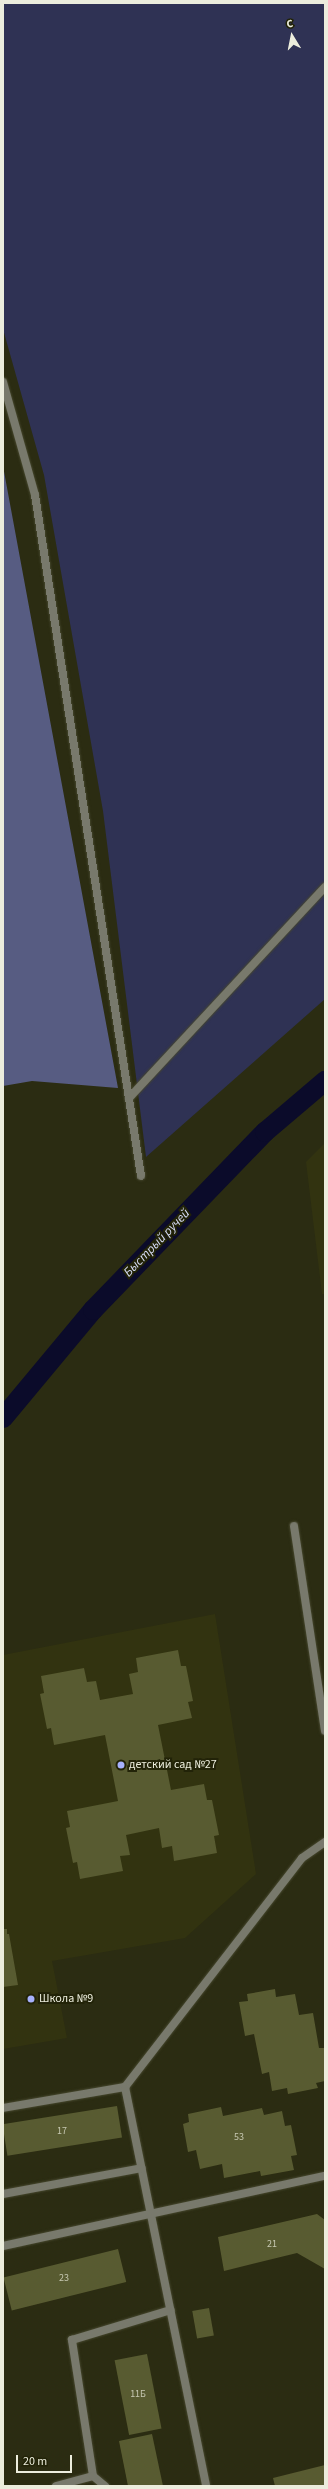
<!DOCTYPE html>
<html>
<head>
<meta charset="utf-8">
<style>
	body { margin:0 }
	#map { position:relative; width:328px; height:2489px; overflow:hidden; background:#2b2c12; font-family:"Source Sans 3",sans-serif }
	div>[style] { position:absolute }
	.built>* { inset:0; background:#323310 }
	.green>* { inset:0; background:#2f3254 }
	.forest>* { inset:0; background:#575c82 }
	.canal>* { height:20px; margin:-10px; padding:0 10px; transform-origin:10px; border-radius:10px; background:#0b0b2a }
	.building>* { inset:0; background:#585b31; transform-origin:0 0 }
	.roads { filter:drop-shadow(0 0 1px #46472e) drop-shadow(0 0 1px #46472e) }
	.service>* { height:8px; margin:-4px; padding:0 4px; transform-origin:4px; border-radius:4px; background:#78796c }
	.dots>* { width:11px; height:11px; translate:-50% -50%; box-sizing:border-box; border:2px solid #222308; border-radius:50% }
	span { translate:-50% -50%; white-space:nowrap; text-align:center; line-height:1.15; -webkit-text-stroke:4px #222308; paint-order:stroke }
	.number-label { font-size:10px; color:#c7c8b2 }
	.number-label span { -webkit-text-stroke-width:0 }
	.poi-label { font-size:12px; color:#eceddd }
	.left { translate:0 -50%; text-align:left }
	.water-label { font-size:13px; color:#d6dbf5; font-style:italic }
	.frame { position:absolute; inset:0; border:4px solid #eceddd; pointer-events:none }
	.north { position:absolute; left:272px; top:16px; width:40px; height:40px; -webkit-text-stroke:3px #222308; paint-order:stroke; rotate:350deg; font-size:11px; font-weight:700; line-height:16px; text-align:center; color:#eceddd }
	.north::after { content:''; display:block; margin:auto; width:14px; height:18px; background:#eceddd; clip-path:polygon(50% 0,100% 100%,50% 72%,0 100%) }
	.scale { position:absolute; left:16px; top:2455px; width:56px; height:18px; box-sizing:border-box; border:2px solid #eceddd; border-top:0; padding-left:5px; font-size:12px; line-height:14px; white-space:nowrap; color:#eceddd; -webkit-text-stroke:3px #222308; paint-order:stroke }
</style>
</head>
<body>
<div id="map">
	<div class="built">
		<div style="clip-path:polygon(325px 1143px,325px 1294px,322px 1294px,306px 1162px)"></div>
		<div style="clip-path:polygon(215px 1614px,256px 1874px,185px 1938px,52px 1961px,67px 2038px,3px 2049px,3px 1655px)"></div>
	</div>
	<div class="green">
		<div style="clip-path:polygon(3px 3px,325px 3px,325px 999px,146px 1157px,103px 811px,44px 475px,3px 329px)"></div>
	</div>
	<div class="forest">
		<div style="clip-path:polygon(3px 466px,118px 1088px,32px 1081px,3px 1086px)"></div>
	</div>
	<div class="canal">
		<div style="left:3px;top:1418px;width:141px;rotate:-50.2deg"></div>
		<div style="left:93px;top:1310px;width:248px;rotate:-46deg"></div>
		<div style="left:265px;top:1132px;width:79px;rotate:-40.4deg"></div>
	</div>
	<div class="building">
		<div style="clip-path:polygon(178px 1650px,181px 1666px,186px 1666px,193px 1701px,188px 1702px,192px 1718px,158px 1725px,171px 1790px,204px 1784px,207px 1800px,212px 1800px,219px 1835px,214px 1836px,217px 1853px,174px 1861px,172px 1846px,162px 1848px,159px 1828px,126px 1835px,130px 1855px,120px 1856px,123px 1871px,80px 1879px,77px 1862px,73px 1863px,66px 1828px,70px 1827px,67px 1811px,118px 1801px,105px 1735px,54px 1745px,51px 1728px,47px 1729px,40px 1694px,44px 1693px,41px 1676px,84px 1668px,87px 1682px,96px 1681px,100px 1700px,133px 1694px,129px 1674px,138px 1672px,136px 1658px)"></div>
		<div style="clip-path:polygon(3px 1929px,7px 1929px,7px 1934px,9px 1934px,18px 1985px,3px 1987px)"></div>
		<div style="clip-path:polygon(275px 1989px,276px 1997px,295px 1994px,299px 2015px,313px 2013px,319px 2048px,325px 2048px,325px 2081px,316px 2083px,318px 2088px,288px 2094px,287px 2088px,272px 2091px,269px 2072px,262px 2074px,254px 2034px,245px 2036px,239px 2002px,248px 2001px,247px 1994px)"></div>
		<div style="left:117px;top:2106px;width:32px;height:116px;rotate:81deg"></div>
		<div style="clip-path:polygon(221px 2107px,223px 2116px,262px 2108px,264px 2115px,282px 2111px,285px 2126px,291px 2125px,297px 2155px,291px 2156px,294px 2170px,261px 2176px,260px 2171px,224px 2178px,222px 2164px,200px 2169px,196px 2150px,188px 2152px,183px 2124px,189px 2122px,188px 2114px)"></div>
		<div style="clip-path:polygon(317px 2214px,325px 2220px,325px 2269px,297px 2253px,224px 2271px,218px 2237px)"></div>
		<div style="left:118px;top:2249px;width:34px;height:118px;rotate:76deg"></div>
		<div style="left:209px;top:2308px;width:28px;height:17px;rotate:80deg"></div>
		<div style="left:147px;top:2354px;width:76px;height:33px;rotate:79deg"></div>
		<div style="clip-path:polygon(152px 2434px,163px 2486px,128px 2486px,119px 2441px)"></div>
		<div style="clip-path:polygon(325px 2465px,325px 2486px,275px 2486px,273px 2478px)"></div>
	</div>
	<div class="roads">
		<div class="service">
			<div style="left:3px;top:382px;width:117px;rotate:74.2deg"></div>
			<div style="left:35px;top:495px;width:689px;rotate:81.15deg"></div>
			<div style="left:129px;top:1098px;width:288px;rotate:-47.1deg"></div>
			<div style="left:294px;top:1526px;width:207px;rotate:81.4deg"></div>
			<div style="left:125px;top:2087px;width:289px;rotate:-52.3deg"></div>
			<div style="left:302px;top:1858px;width:28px;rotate:-35deg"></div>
			<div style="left:3px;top:2108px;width:124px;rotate:-9.8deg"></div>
			<div style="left:125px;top:2087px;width:407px;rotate:78.5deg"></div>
			<div style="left:3px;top:2194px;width:141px;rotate:-10.6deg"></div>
			<div style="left:3px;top:2246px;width:330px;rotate:-12.3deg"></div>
			<div style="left:93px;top:2476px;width:138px;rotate:-98.8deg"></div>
			<div style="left:72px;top:2340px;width:103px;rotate:-16.9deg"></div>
			<div style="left:56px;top:2486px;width:38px;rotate:-15deg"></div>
			<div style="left:93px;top:2476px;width:16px;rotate:40deg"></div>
		</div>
	</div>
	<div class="dots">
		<div style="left:121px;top:1765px;background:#a7b1fc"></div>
		<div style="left:31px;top:1999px;background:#a7b1fc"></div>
	</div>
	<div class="number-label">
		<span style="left:62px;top:2132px">17</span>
		<span style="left:239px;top:2138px">53</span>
		<span style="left:272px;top:2245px">21</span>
		<span style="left:64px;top:2279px">23</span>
		<span style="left:138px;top:2395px">11Б</span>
	</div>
	<div class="poi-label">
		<span class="left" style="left:129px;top:1765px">детский сад №27</span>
		<span class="left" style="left:39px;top:1999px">Школа №9</span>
	</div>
	<div class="water-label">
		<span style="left:157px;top:1243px;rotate:-46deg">Быстрый ручей</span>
	</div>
	<div class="frame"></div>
	<div class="north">С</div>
	<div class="scale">20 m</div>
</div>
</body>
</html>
